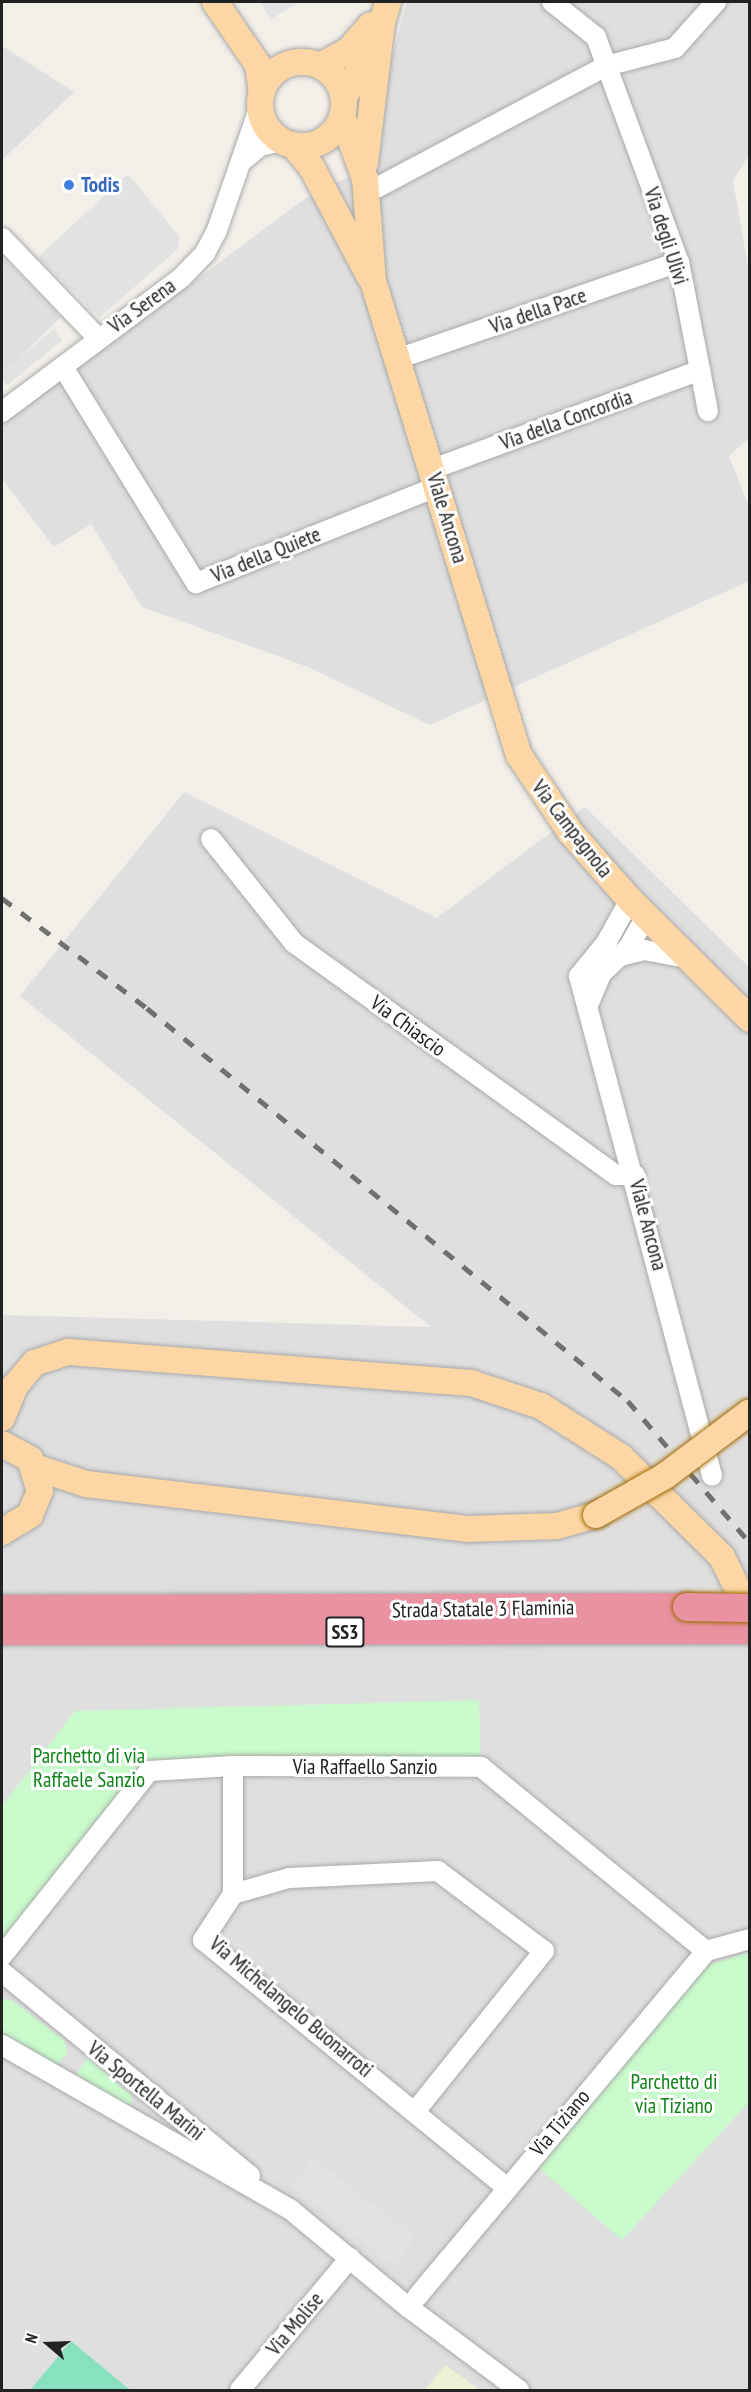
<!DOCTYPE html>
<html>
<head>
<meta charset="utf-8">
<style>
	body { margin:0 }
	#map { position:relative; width:751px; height:2392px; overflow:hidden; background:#f2efe9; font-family:"PT Sans Narrow",sans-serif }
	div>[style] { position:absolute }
	.residential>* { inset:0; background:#e0dfdf }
	.farmland>* { inset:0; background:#eef0d5 }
	.park>* { inset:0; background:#c8facc }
	.pitch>* { inset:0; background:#88e0be }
	.parking>* { inset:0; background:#e2e2e2; transform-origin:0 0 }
	.roads { filter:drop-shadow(0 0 2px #a9a9a9) drop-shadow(0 0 2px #a9a9a9) }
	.minor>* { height:20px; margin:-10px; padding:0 10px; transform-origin:10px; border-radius:10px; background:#fff }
	.major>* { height:26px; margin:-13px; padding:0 13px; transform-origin:13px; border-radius:13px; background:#fcd6a4 }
	.major>.ring { margin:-13px; padding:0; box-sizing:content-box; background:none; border:26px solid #fcd6a4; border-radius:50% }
	.highway>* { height:28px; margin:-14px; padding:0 14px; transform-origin:14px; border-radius:14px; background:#e892a2 }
	.rail>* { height:4.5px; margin-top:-2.25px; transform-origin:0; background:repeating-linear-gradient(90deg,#707070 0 12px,transparent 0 24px) }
	.bridges { filter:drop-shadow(0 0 2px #a06b00) drop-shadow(0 0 2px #a06b00) }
	.major-bridge>* { height:26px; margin:-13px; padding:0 13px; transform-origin:13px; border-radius:13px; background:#fcd6a4 }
	.highway-bridge>* { height:28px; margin:-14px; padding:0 14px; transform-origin:14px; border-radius:14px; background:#e892a2 }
	.dots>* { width:16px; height:16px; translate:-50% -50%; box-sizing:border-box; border:3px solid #fff; border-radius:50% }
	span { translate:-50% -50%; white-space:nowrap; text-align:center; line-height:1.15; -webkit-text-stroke:6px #fff; paint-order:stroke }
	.shield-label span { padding:2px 4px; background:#fff; border:2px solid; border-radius:4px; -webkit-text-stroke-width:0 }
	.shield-label { font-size:20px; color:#222; font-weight:700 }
	.shop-label { font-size:21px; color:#366cbe; font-weight:700 }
	.left { translate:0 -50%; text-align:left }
	.street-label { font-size:21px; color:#222 }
	.park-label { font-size:21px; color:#0c8416 }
	.frame { position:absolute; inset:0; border:3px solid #222; pointer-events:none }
	.north { position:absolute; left:18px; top:2314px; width:60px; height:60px; -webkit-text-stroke:4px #fff; paint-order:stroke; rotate:289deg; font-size:16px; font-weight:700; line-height:24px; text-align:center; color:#222 }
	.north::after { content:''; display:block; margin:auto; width:21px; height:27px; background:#222; clip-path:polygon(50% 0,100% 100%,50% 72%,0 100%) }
</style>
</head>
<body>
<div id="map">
	<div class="residential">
		<div style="clip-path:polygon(407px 2px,749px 2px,749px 155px,733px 181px,749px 273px,750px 437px,729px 456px,749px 507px,749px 581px,430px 725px,308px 667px,142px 607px,91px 524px,54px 547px,2px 479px,2px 425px,306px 198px,373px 165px,377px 113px)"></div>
		<div style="clip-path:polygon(2px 46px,74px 92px,2px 160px)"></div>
		<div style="clip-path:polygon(2px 256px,61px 317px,2px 374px)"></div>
		<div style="clip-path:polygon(184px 792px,437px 918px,585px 807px,749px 967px,749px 2390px,2px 2390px,2px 1315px,431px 1327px,20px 996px)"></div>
	</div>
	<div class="farmland">
		<div style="clip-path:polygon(445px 2365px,480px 2390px,425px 2390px)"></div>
	</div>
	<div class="park">
		<div style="clip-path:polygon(479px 1700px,481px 1765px,148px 1767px,2px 1950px,2px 1806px,75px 1711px)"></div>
		<div style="clip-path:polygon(749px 1952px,749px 2102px,622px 2240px,531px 2161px,708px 1965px)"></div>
		<div style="clip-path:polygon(2px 1999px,12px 2000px,65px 2041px,67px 2053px,59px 2063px,49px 2063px,2px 2037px)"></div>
		<div style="clip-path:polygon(88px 2058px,131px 2095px,131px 2103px,124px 2106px,74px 2077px)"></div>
	</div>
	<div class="pitch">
		<div style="clip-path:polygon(71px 2341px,129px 2389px,128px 2390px,30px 2390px)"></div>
	</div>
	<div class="parking">
		<div style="clip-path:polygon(260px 2px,299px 2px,271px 19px)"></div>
		<div style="clip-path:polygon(128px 174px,180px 237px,177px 250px,99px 318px,38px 257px)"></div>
		<div style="left:54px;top:329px;width:14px;height:72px;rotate:51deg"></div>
		<div style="left:313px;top:2158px;width:130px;height:35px;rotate:38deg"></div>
	</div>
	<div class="roads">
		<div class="minor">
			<div style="left:552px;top:2px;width:56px;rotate:38.5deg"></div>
			<div style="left:596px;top:37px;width:240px;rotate:69.8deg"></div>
			<div style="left:679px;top:262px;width:152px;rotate:79deg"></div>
			<div style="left:241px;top:162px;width:25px;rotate:-40deg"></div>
			<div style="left:260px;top:146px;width:23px;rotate:-13deg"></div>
			<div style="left:367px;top:193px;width:271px;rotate:-28deg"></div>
			<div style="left:606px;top:66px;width:71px;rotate:-14.6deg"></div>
			<div style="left:675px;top:48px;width:62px;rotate:-48.3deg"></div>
			<div style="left:2px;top:238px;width:139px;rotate:46.2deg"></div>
			<div style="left:397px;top:359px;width:298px;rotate:-19deg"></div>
			<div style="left:63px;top:367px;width:254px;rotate:58.4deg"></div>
			<div style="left:196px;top:583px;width:261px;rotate:-21.8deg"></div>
			<div style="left:2px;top:412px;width:224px;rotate:-36.8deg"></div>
			<div style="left:181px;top:278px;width:35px;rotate:-46deg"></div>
			<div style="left:205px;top:253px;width:26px;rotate:-62deg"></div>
			<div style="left:217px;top:230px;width:131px;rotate:-70.9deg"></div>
			<div style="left:433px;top:469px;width:285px;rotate:-20.3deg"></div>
			<div style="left:211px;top:839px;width:133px;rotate:51.4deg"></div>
			<div style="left:294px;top:943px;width:397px;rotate:35.8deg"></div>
			<div style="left:616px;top:1175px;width:19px"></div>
			<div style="left:630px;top:900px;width:49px;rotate:119.2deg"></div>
			<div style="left:606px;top:943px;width:43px;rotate:129.3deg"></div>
			<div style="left:579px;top:976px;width:517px;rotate:75.1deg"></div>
			<div style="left:620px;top:956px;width:25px;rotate:-14deg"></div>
			<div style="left:644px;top:950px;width:45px;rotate:10.3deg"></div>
			<div style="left:588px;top:1005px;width:34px;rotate:-67deg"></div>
			<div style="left:601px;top:974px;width:37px;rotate:-44deg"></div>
			<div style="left:628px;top:948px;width:36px;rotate:-60deg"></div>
			<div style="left:233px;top:1894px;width:128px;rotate:-90deg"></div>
			<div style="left:2px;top:1956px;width:236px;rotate:-51.5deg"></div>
			<div style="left:149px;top:1771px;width:84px;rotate:-3.4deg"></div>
			<div style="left:233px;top:1766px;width:248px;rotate:0.2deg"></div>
			<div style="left:481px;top:1767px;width:291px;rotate:39.3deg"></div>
			<div style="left:706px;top:1951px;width:46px;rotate:-15.3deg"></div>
			<div style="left:2px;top:1972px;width:321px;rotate:39.4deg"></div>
			<div style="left:2px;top:2045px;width:333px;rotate:29.7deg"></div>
			<div style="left:291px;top:2210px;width:152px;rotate:39.7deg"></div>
			<div style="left:408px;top:2307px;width:139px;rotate:36.8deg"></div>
			<div style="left:417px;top:2109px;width:203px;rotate:-51.2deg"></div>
			<div style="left:544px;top:1951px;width:133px;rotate:-143deg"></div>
			<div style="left:438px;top:1871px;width:149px;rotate:177.3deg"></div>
			<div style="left:289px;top:1878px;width:58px;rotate:164.1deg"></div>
			<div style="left:233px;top:1894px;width:55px;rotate:123.1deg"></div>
			<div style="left:203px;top:1940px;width:391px;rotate:39.2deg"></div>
			<div style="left:417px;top:2297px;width:451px;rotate:-50.1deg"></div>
			<div style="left:240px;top:2390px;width:172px;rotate:-50.2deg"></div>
		</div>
		<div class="major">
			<div style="left:215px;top:2px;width:76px;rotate:55.7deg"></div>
			<div style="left:258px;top:65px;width:28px;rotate:82deg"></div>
			<div class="ring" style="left:260px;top:62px;width:58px;height:58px"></div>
			<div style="left:320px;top:66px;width:33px;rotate:-29deg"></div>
			<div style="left:349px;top:50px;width:33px;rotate:-49deg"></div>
			<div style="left:344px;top:98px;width:84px;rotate:-63.1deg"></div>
			<div style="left:382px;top:23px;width:22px;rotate:-74deg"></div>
			<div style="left:342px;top:116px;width:67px;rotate:69.9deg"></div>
			<div style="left:365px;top:179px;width:102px;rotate:85.5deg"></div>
			<div style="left:373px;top:281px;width:496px;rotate:72.9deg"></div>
			<div style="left:519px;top:755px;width:94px;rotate:56.3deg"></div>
			<div style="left:571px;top:833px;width:89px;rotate:48.6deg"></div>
			<div style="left:630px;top:900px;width:169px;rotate:44.8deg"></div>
			<div style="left:293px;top:145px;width:30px;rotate:50deg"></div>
			<div style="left:312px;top:168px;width:123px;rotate:62deg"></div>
			<div style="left:365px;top:163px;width:141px;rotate:-83.1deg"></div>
			<div style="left:2px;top:1418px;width:35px;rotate:-68deg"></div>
			<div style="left:15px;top:1386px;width:30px;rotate:-50deg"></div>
			<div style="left:34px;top:1363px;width:36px;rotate:-18deg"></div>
			<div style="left:68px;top:1352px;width:404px;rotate:4.4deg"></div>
			<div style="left:471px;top:1383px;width:74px;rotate:18.2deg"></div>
			<div style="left:541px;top:1406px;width:95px;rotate:32.5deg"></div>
			<div style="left:621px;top:1457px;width:142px;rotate:44.7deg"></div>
			<div style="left:722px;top:1557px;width:64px;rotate:63.8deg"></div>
			<div style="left:2px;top:1444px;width:32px;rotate:28deg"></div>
			<div style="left:30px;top:1459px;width:34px;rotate:73deg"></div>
			<div style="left:40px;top:1491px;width:26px;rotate:113deg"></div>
			<div style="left:30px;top:1515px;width:33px;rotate:149deg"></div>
			<div style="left:35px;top:1467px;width:54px;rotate:18.4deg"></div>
			<div style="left:86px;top:1484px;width:384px;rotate:6.7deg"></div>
			<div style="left:467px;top:1529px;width:90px;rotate:-1.9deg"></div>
			<div style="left:557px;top:1526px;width:41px;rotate:-15.8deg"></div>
		</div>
		<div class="highway">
			<div style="left:2px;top:1609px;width:685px;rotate:-0.17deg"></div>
			<div style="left:2px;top:1631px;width:748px;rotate:-0.08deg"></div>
		</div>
	</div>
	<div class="rail">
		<div style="left:2px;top:898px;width:182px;rotate:37.2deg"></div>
		<div style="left:147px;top:1008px;width:621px;rotate:39.25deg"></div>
		<div style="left:628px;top:1401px;width:187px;rotate:49.3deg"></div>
	</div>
	<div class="bridges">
		<div class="major-bridge">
			<div style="left:596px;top:1515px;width:79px;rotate:-29.5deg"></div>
			<div style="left:665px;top:1476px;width:106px;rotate:-37deg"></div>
		</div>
		<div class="highway-bridge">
			<div style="left:687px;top:1607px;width:63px;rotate:0.9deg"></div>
		</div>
	</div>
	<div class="dots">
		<div style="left:69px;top:185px;background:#3f7fe0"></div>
	</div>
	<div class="shield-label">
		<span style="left:345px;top:1632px">SS3</span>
	</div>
	<div class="shop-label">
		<span class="left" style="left:81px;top:185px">Todis</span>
	</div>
	<div class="street-label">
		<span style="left:666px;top:236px;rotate:72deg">Via degli Ulivi</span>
		<span style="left:142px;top:306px;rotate:-36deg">Via Serena</span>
		<span style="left:538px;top:311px;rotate:-19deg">Via della Pace</span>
		<span style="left:566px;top:420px;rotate:-20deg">Via della Concordia</span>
		<span style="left:447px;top:518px;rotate:73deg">Viale Ancona</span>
		<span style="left:266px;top:555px;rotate:-22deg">Via della Quiete</span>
		<span style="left:572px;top:829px;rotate:52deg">Via Campagnola</span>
		<span style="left:408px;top:1026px;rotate:36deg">Via Chiascio</span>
		<span style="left:648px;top:1225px;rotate:75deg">Viale Ancona</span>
		<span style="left:483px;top:1609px;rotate:-1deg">Strada Statale 3 Flaminia</span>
		<span style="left:365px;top:1767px">Via Raffaello Sanzio</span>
		<span style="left:291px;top:2007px;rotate:40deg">Via Michelangelo Buonarroti</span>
		<span style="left:146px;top:2091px;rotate:39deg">Via Sportella Marini</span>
		<span style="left:560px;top:2123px;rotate:-50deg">Via Tiziano</span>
		<span style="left:295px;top:2324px;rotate:-50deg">Via Molise</span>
	</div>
	<div class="park-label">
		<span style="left:89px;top:1768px">Parchetto di via<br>Raffaele Sanzio</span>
		<span style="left:674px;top:2094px">Parchetto di<br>via Tiziano</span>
	</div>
	<div class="frame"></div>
	<div class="north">N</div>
</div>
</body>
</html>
